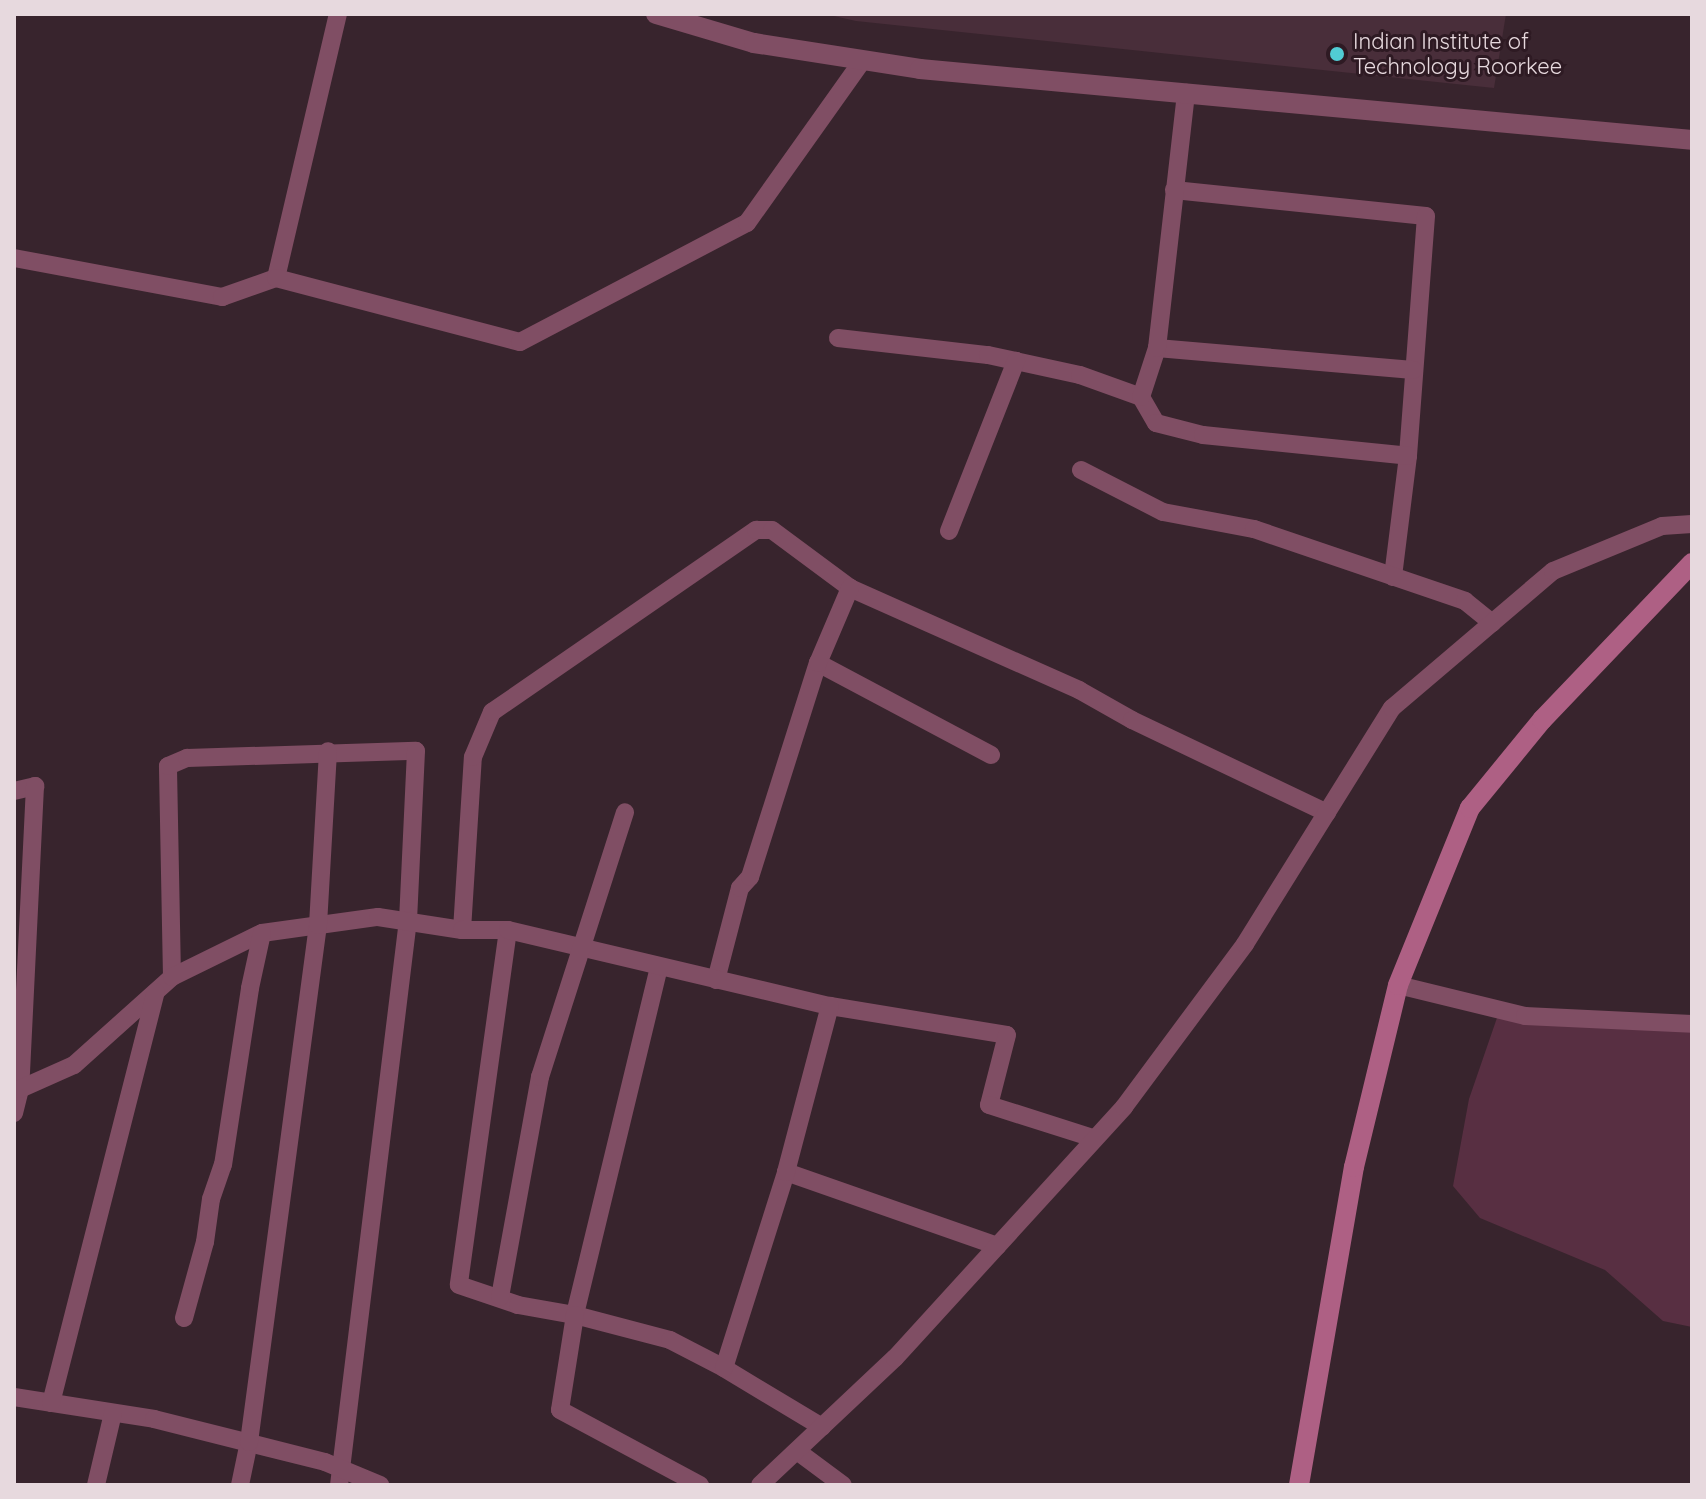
<!DOCTYPE html>
<html>
<head>
<meta charset="utf-8">
<style>
	body { margin:0 }
	#map { position:relative; width:1706px; height:1499px; overflow:hidden; background:#38242d; font-family:Quicksand,sans-serif }
	div>[style] { position:absolute }
	.built>* { inset:0; background:#492e3a }
	.green>* { inset:0; background:#582f42 }
	.minor>* { height:18px; margin:-9px; padding:0 9px; transform-origin:9px; border-radius:9px; background:#804e64 }
	.tertiary>* { height:20px; margin:-10px; padding:0 10px; transform-origin:10px; border-radius:10px; background:#804e64 }
	.secondary>* { height:20px; margin:-10px; padding:0 10px; transform-origin:10px; border-radius:10px; background:#ae6084 }
	.dots>* { width:22px; height:22px; translate:-50% -50%; box-sizing:border-box; border:4px solid #2e1a23; border-radius:50% }
	span { translate:-50% -50%; white-space:nowrap; text-align:center; line-height:1.15; -webkit-text-stroke:6px #2e1a23; paint-order:stroke }
	.poi-label { font-size:22px; color:#e7d9de }
	.left { translate:0 -50%; text-align:left }
	.frame { position:absolute; inset:0; border:16px solid #e7d9de; pointer-events:none }
</style>
</head>
<body>
<div id="map">
	<div class="built">
		<div style="clip-path:polygon(825px 14px,1506px 14px,1494px 88px,856px 21px)"></div>
	</div>
	<div class="green">
		<div style="clip-path:polygon(1499px 1012px,1692px 1024px,1692px 1327px,1663px 1321px,1605px 1270px,1480px 1218px,1453px 1186px,1469px 1099px)"></div>
	</div>
	<div class="minor">
		<div style="left:1174px;top:190px;width:253px;rotate:5.9deg"></div>
		<div style="left:1426px;top:216px;width:241px;rotate:94.3deg"></div>
		<div style="left:1408px;top:456px;width:122px;rotate:97.1deg"></div>
		<div style="left:14px;top:258px;width:212px;rotate:10.6deg"></div>
		<div style="left:222px;top:297px;width:57px;rotate:-19.4deg"></div>
		<div style="left:276px;top:278px;width:271px;rotate:-76.8deg"></div>
		<div style="left:276px;top:278px;width:252px;rotate:14.7deg"></div>
		<div style="left:520px;top:342px;width:256px;rotate:-27.7deg"></div>
		<div style="left:747px;top:223px;width:200px;rotate:-54.6deg"></div>
		<div style="left:838px;top:338px;width:151px;rotate:6.5deg"></div>
		<div style="left:988px;top:355px;width:94px;rotate:12.3deg"></div>
		<div style="left:1080px;top:375px;width:65px;rotate:19.8deg"></div>
		<div style="left:1141px;top:397px;width:30px;rotate:60deg"></div>
		<div style="left:1156px;top:423px;width:49px;rotate:14.3deg"></div>
		<div style="left:1203px;top:435px;width:206px;rotate:5.8deg"></div>
		<div style="left:1157px;top:348px;width:257px;rotate:4.9deg"></div>
		<div style="left:1141px;top:397px;width:52px;rotate:-71.9deg"></div>
		<div style="left:1157px;top:348px;width:257px;rotate:-83.5deg"></div>
		<div style="left:1081px;top:470px;width:92px;rotate:27.1deg"></div>
		<div style="left:1163px;top:512px;width:93px;rotate:10.6deg"></div>
		<div style="left:1254px;top:529px;width:223px;rotate:18.8deg"></div>
		<div style="left:1465px;top:601px;width:35px;rotate:39deg"></div>
		<div style="left:949px;top:531px;width:183px;rotate:-68.5deg"></div>
		<div style="left:818px;top:663px;width:196px;rotate:28deg"></div>
		<div style="left:14px;top:791px;width:22px;rotate:-13deg"></div>
		<div style="left:35px;top:786px;width:303px;rotate:92.8deg"></div>
		<div style="left:20px;top:1089px;width:6px;rotate:180deg"></div>
		<div style="left:462px;top:930px;width:173px;rotate:-86.4deg"></div>
		<div style="left:473px;top:757px;width:49px;rotate:-67.1deg"></div>
		<div style="left:492px;top:712px;width:321px;rotate:-34.6deg"></div>
		<div style="left:756px;top:530px;width:16px"></div>
		<div style="left:772px;top:530px;width:97px;rotate:36.6deg"></div>
		<div style="left:850px;top:588px;width:251px;rotate:24deg"></div>
		<div style="left:1079px;top:690px;width:61px;rotate:29.5deg"></div>
		<div style="left:1132px;top:720px;width:216px;rotate:25.5deg"></div>
		<div style="left:508px;top:930px;width:358px;rotate:97.9deg"></div>
		<div style="left:459px;top:1285px;width:62px;rotate:18.7deg"></div>
		<div style="left:518px;top:1305px;width:58px;rotate:10deg"></div>
		<div style="left:575px;top:1315px;width:98px;rotate:14.7deg"></div>
		<div style="left:670px;top:1340px;width:61px;rotate:27.4deg"></div>
		<div style="left:659px;top:967px;width:358px;rotate:103.6deg"></div>
		<div style="left:575px;top:1315px;width:96px;rotate:99deg"></div>
		<div style="left:560px;top:1410px;width:159px;rotate:28.2deg"></div>
		<div style="left:172px;top:977px;width:211px;rotate:-91.1deg"></div>
		<div style="left:168px;top:766px;width:21px;rotate:-23deg"></div>
		<div style="left:187px;top:758px;width:229px;rotate:-1.8deg"></div>
		<div style="left:416px;top:751px;width:169px;rotate:92.7deg"></div>
		<div style="left:408px;top:920px;width:569px;rotate:96.96deg"></div>
		<div style="left:716px;top:980px;width:95px;rotate:-75.4deg"></div>
		<div style="left:740px;top:888px;width:15px;rotate:-48deg"></div>
		<div style="left:750px;top:877px;width:225px;rotate:-72.4deg"></div>
		<div style="left:818px;top:663px;width:82px;rotate:-66.9deg"></div>
		<div style="left:1398px;top:985px;width:131px;rotate:13.7deg"></div>
		<div style="left:1525px;top:1016px;width:167px;rotate:2.7deg"></div>
		<div style="left:14px;top:1113px;width:25px;rotate:-76deg"></div>
		<div style="left:20px;top:1089px;width:59px;rotate:-24deg"></div>
		<div style="left:74px;top:1065px;width:132px;rotate:-41.9deg"></div>
		<div style="left:172px;top:977px;width:100px;rotate:-26.1deg"></div>
		<div style="left:262px;top:933px;width:117px;rotate:-7.9deg"></div>
		<div style="left:378px;top:917px;width:85px;rotate:8.8deg"></div>
		<div style="left:462px;top:930px;width:46px"></div>
		<div style="left:508px;top:930px;width:331px;rotate:13.3deg"></div>
		<div style="left:830px;top:1006px;width:179px;rotate:9.3deg"></div>
		<div style="left:1007px;top:1035px;width:72px;rotate:104.4deg"></div>
		<div style="left:989px;top:1105px;width:109px;rotate:17.6deg"></div>
		<div style="left:786px;top:1172px;width:224px;rotate:19.3deg"></div>
		<div style="left:500px;top:1297px;width:224px;rotate:-79.7deg"></div>
		<div style="left:540px;top:1077px;width:278px;rotate:-72.2deg"></div>
		<div style="left:184px;top:1318px;width:79px;rotate:-74.6deg"></div>
		<div style="left:205px;top:1242px;width:43px;rotate:-82.1deg"></div>
		<div style="left:211px;top:1199px;width:36px;rotate:-71deg"></div>
		<div style="left:223px;top:1165px;width:179px;rotate:-81.3deg"></div>
		<div style="left:250px;top:988px;width:56px;rotate:-77.7deg"></div>
		<div style="left:14px;top:1397px;width:142px;rotate:8.9deg"></div>
		<div style="left:154px;top:1419px;width:176px;rotate:14.1deg"></div>
		<div style="left:325px;top:1462px;width:60px;rotate:22.7deg"></div>
		<div style="left:51px;top:1403px;width:424px;rotate:-75.7deg"></div>
		<div style="left:822px;top:1427px;width:114px;rotate:-149deg"></div>
		<div style="left:724px;top:1368px;width:206px;rotate:-72.4deg"></div>
		<div style="left:786px;top:1172px;width:172px;rotate:-75.2deg"></div>
		<div style="left:797px;top:1451px;width:57px;rotate:36.5deg"></div>
		<div style="left:96px;top:1485px;width:74px;rotate:-76.7deg"></div>
		<div style="left:240px;top:1485px;width:44px;rotate:-78.2deg"></div>
		<div style="left:249px;top:1442px;width:522px;rotate:-82.4deg"></div>
		<div style="left:318px;top:925px;width:174px;rotate:-86.7deg"></div>
		<div style="left:760px;top:1485px;width:185px;rotate:-43.3deg"></div>
		<div style="left:895px;top:1358px;width:340px;rotate:-47.6deg"></div>
		<div style="left:1124px;top:1107px;width:203px;rotate:-53.4deg"></div>
		<div style="left:1245px;top:944px;width:278px;rotate:-58.1deg"></div>
		<div style="left:1392px;top:708px;width:211px;rotate:-40.4deg"></div>
		<div style="left:1553px;top:571px;width:118px;rotate:-22.4deg"></div>
		<div style="left:1662px;top:526px;width:30px;rotate:-4deg"></div>
	</div>
	<div class="tertiary">
		<div style="left:656px;top:14px;width:102px;rotate:16.5deg"></div>
		<div style="left:754px;top:43px;width:168px;rotate:8.9deg"></div>
		<div style="left:920px;top:69px;width:775px;rotate:5.25deg"></div>
	</div>
	<div class="secondary">
		<div style="left:1299px;top:1485px;width:323px;rotate:-80.2deg"></div>
		<div style="left:1354px;top:1167px;width:187px;rotate:-76.4deg"></div>
		<div style="left:1398px;top:985px;width:191px;rotate:-67.9deg"></div>
		<div style="left:1470px;top:808px;width:114px;rotate:-50.7deg"></div>
		<div style="left:1542px;top:720px;width:217px;rotate:-46.3deg"></div>
	</div>
	<div class="dots">
		<div style="left:1337px;top:54px;background:#51ccd4"></div>
	</div>
	<div class="poi-label">
		<span class="left" style="left:1353px;top:54px">Indian Institute of<br>Technology Roorkee</span>
	</div>
	<div class="frame"></div>
</div>
</body>
</html>
